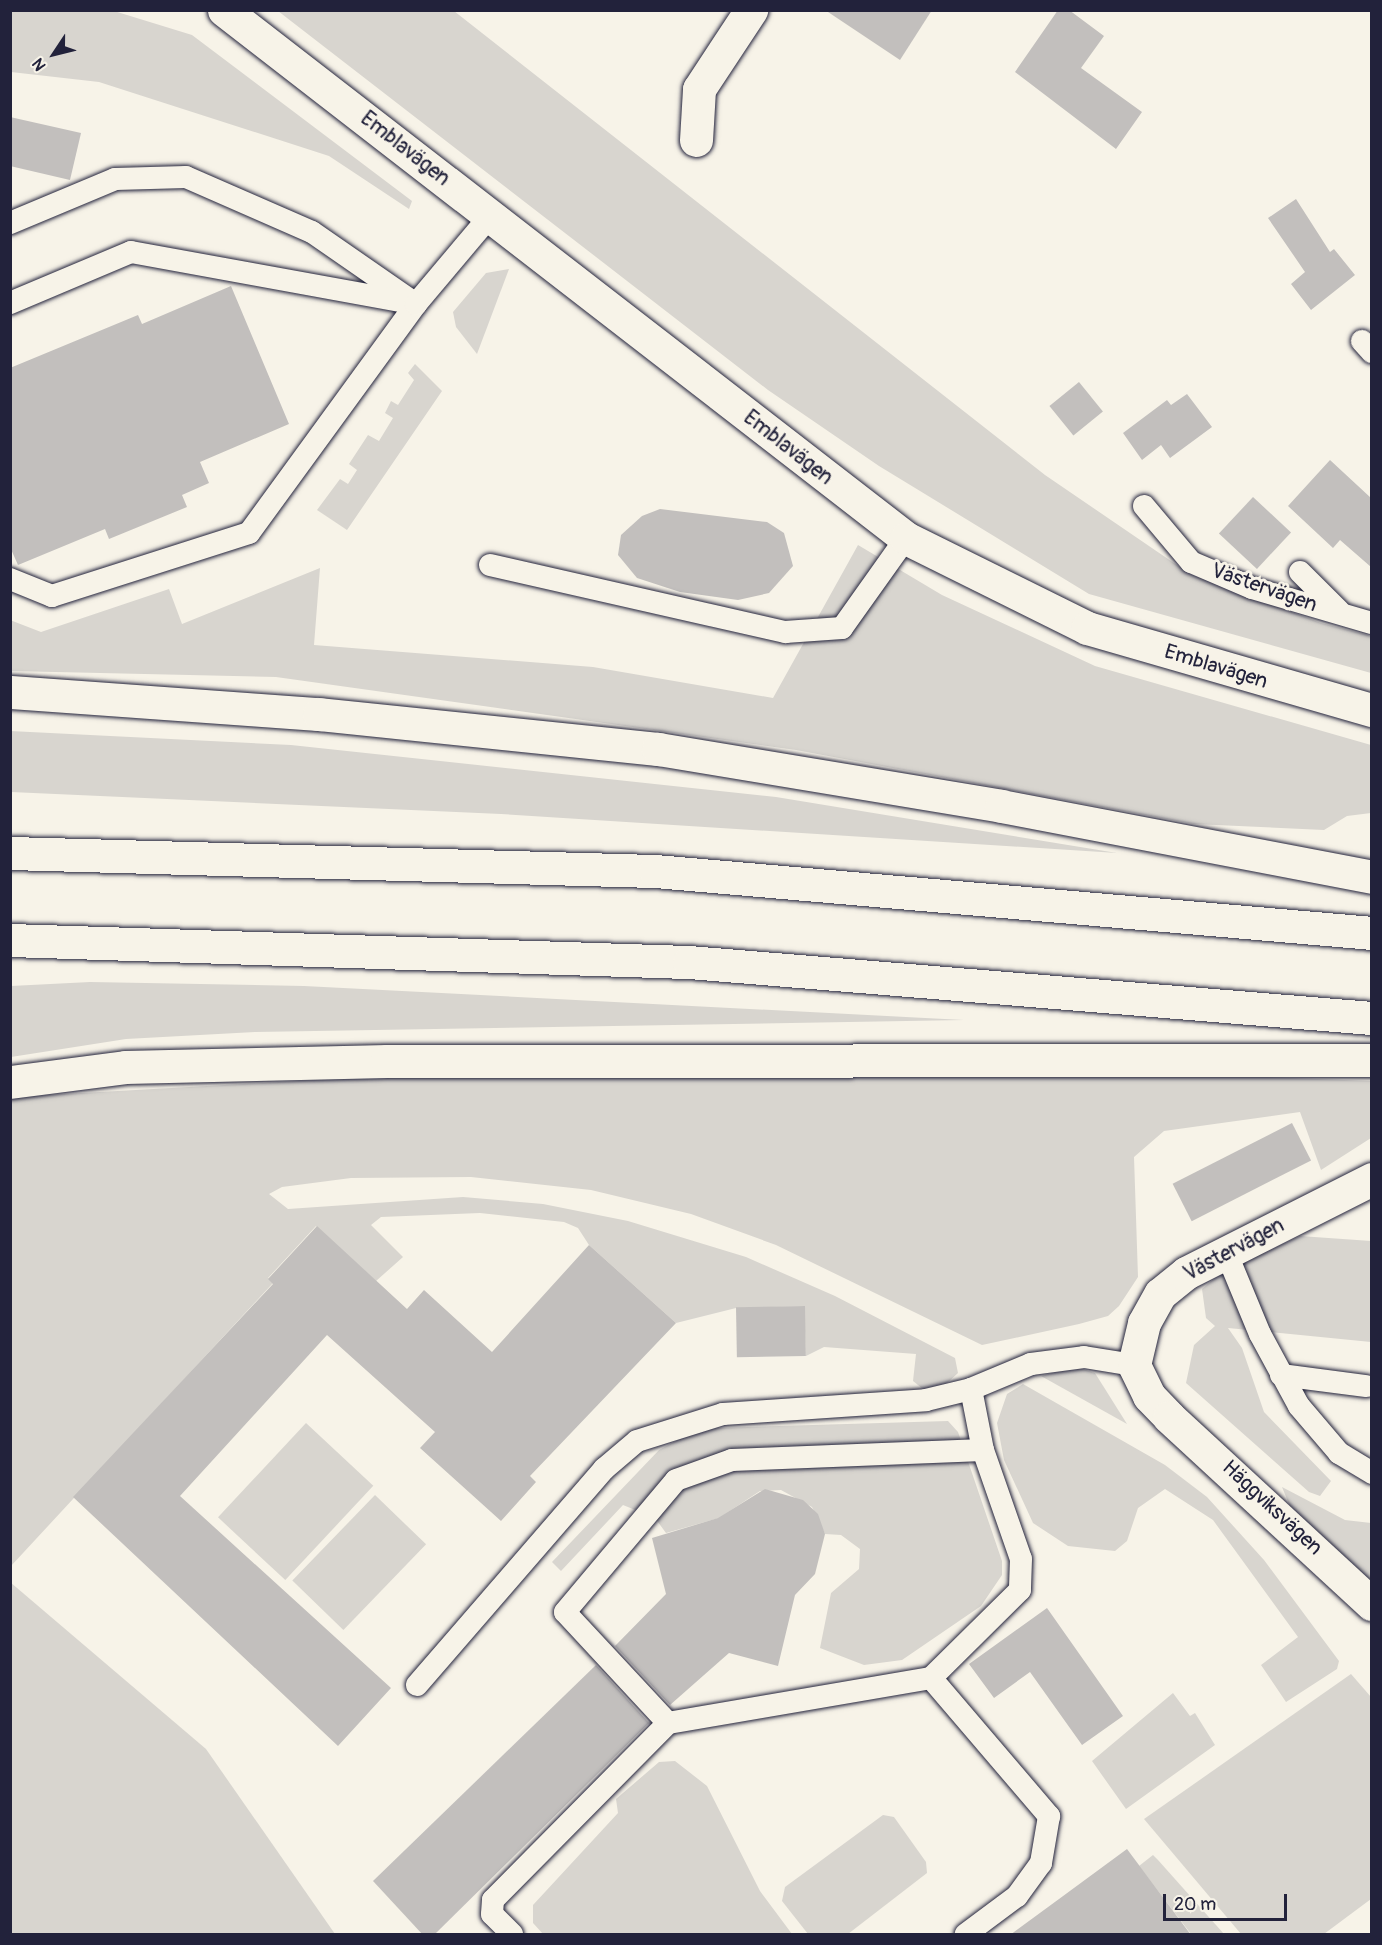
<!DOCTYPE html>
<html>
<head>
<meta charset="utf-8">
<style>
	body { margin:0 }
	#map { position:relative; width:1382px; height:1945px; overflow:hidden; background:#f7f3e8; font-family:Pangolin,sans-serif }
	div>[style] { position:absolute }
	.green>* { inset:0; background:#d8d5cf; transform-origin:0 0 }
	.building>* { inset:0; background:#c2bfbd; transform-origin:0 0 }
	.roads { filter:drop-shadow(0 0 2px #22223b) drop-shadow(0 0 2px #22223b) }
	.lane>* { height:22px; margin:-11px; padding:0 11px; transform-origin:11px; border-radius:11px; background:#f7f3e8 }
	.street>* { height:33px; margin:-16.5px; padding:0 16.5px; transform-origin:16.5px; border-radius:16.5px; background:#f7f3e8 }
	.highway>* { height:33px; margin:-16.5px; padding:0 16.5px; transform-origin:16.5px; border-radius:16.5px; background:#f7f3e8 }
	span { translate:-50% -50%; white-space:nowrap; text-align:center; line-height:1.15; -webkit-text-stroke:6px #f7f3e8; paint-order:stroke }
	.street-label { font-size:21px; color:#22223b }
	.frame { position:absolute; inset:0; border:12px solid #22223b; pointer-events:none }
	.north { position:absolute; left:24px; top:24px; width:60px; height:60px; -webkit-text-stroke:4px #f7f3e8; paint-order:stroke; rotate:235deg; font-size:16px; font-weight:700; line-height:24px; text-align:center; color:#22223b }
	.north::after { content:''; display:block; margin:auto; width:21px; height:27px; background:#22223b; clip-path:polygon(50% 0,100% 100%,50% 72%,0 100%) }
	.scale { position:absolute; left:1163px; top:1894px; width:124px; height:27px; box-sizing:border-box; border:3px solid #22223b; border-top:0; padding-left:8px; font-size:18px; line-height:21px; white-space:nowrap; color:#22223b; -webkit-text-stroke:4px #f7f3e8; paint-order:stroke }
</style>
</head>
<body>
<div id="map">
	<div class="green">
		<div style="clip-path:polygon(11px 10px,114px 11px,192px 35px,412px 201px,409px 209px,329px 156px,99px 82px,11px 72px)"></div>
		<div style="clip-path:polygon(278px 11px,454px 11px,1045px 475px,1190px 574px,1321px 623px,1371px 636px,1371px 673px,1089px 594px,879px 466px,768px 390px)"></div>
		<div style="clip-path:polygon(509px 269px,477px 354px,456px 327px,453px 312px,486px 273px)"></div>
		<div style="clip-path:polygon(415px 364px,442px 391px,347px 530px,317px 510px,340px 479px,348px 484px,357px 470px,349px 464px,368px 435px,379px 441px,393px 418px,385px 413px,391px 401px,398px 405px,414px 380px,408px 373px)"></div>
		<div style="clip-path:polygon(858px 545px,942px 595px,1095px 666px,1371px 745px,1371px 813px,1347px 816px,1324px 830px,1194px 824px,796px 750px,276px 677px,11px 671px,10px 620px,41px 632px,169px 589px,182px 624px,320px 568px,314px 645px,593px 667px,773px 698px)"></div>
		<div style="clip-path:polygon(10px 731px,291px 745px,776px 797px,1117px 853px,501px 814px,11px 792px)"></div>
		<div style="clip-path:polygon(90px 982px,304px 986px,964px 1020px,255px 1032px,126px 1039px,11px 1057px,11px 986px)"></div>
		<div style="clip-path:polygon(730px 1057px,1371px 1081px,1371px 1138px,1321px 1170px,1300px 1112px,1164px 1131px,1134px 1157px,1138px 1277px,1119px 1306px,1108px 1316px,1079px 1324px,982px 1345px,776px 1245px,691px 1214px,591px 1190px,471px 1177px,351px 1178px,282px 1187px,269px 1194px,288px 1209px,463px 1197px,543px 1204px,628px 1221px,746px 1257px,835px 1296px,955px 1358px,958px 1373px,946px 1384px,923px 1389px,913px 1381px,916px 1354px,824px 1347px,806px 1356px,804px 1306px,736px 1308px,676px 1323px,589px 1245px,578px 1228px,564px 1222px,480px 1213px,381px 1217px,371px 1225px,403px 1257px,376px 1281px,316px 1226px,268px 1278px,273px 1283px,11px 1566px,11px 1097px)"></div>
		<div style="clip-path:polygon(1300px 1236px,1371px 1241px,1371px 1342px,1228px 1328px,1242px 1348px,1264px 1412px,1331px 1481px,1320px 1496px,1309px 1492px,1186px 1383px,1194px 1345px,1215px 1326px,1206px 1318px,1202px 1289px,1221px 1273px)"></div>
		<div style="clip-path:polygon(1076px 1367px,1095px 1373px,1127px 1424px,1041px 1376px)"></div>
		<div style="clip-path:polygon(1023px 1384px,1165px 1465px,1207px 1497px,1264px 1560px,1339px 1661px,1337px 1669px,1286px 1702px,1261px 1665px,1298px 1637px,1213px 1520px,1165px 1489px,1138px 1508px,1127px 1541px,1115px 1551px,1068px 1546px,1033px 1523px,1004px 1460px,997px 1423px,1007px 1394px)"></div>
		<div style="clip-path:polygon(948px 1421px,958px 1432px,1002px 1561px,1002px 1575px,981px 1606px,902px 1660px,864px 1665px,820px 1648px,831px 1593px,859px 1569px,860px 1549px,841px 1535px,825px 1534px,812px 1507px,781px 1490px,760px 1491px,719px 1518px,666px 1533px,655px 1518px,623px 1505px,561px 1571px,552px 1562px,659px 1450px,691px 1433px,716px 1428px)"></div>
		<div style="left:306px;top:1423px;width:92px;height:129px;rotate:43deg"></div>
		<div style="clip-path:polygon(1282px 1487px,1345px 1520px,1371px 1523px,1371px 1608px,1302px 1536px)"></div>
		<div style="left:375px;top:1495px;width:71px;height:119px;rotate:44deg"></div>
		<div style="clip-path:polygon(10px 1582px,206px 1749px,335px 1934px,11px 1934px)"></div>
		<div style="clip-path:polygon(1351px 1674px,1371px 1697px,1371px 1899px,1324px 1934px,1241px 1934px,1144px 1819px)"></div>
		<div style="clip-path:polygon(1173px 1693px,1190px 1716px,1195px 1713px,1215px 1745px,1126px 1809px,1092px 1761px)"></div>
		<div style="clip-path:polygon(675px 1761px,707px 1786px,760px 1891px,792px 1934px,543px 1934px,533px 1923px,533px 1905px,618px 1813px,616px 1799px,659px 1762px)"></div>
		<div style="clip-path:polygon(883px 1815px,894px 1817px,926px 1862px,927px 1873px,848px 1934px,808px 1934px,782px 1901px,785px 1887px)"></div>
		<div style="clip-path:polygon(1153px 1855px,1158px 1860px,1224px 1934px,1191px 1934px,1139px 1866px)"></div>
	</div>
	<div class="building">
		<div style="clip-path:polygon(825px 10px,932px 10px,900px 60px)"></div>
		<div style="clip-path:polygon(1058px 10px,1069px 10px,1104px 36px,1081px 68px,1142px 112px,1116px 149px,1015px 72px)"></div>
		<div style="clip-path:polygon(10px 117px,81px 133px,70px 180px,10px 166px)"></div>
		<div style="clip-path:polygon(1296px 199px,1330px 252px,1334px 249px,1355px 275px,1311px 310px,1291px 284px,1305px 272px,1268px 218px)"></div>
		<div style="clip-path:polygon(231px 286px,289px 424px,200px 462px,209px 483px,182px 495px,187px 507px,109px 539px,105px 529px,18px 565px,10px 547px,10px 368px,138px 315px,142px 324px)"></div>
		<div style="left:1079px;top:382px;width:38px;height:38px;rotate:51deg"></div>
		<div style="clip-path:polygon(1187px 394px,1212px 427px,1170px 458px,1161px 445px,1142px 460px,1123px 433px,1167px 400px,1171px 405px)"></div>
		<div style="clip-path:polygon(1330px 460px,1371px 498px,1371px 567px,1340px 540px,1333px 548px,1288px 506px)"></div>
		<div style="left:1253px;top:497px;width:52px;height:50px;rotate:43deg"></div>
		<div style="clip-path:polygon(660px 509px,767px 522px,784px 533px,793px 566px,769px 593px,738px 600px,680px 592px,637px 578px,618px 555px,621px 535px,642px 516px)"></div>
		<div style="left:1292px;top:1123px;width:42px;height:134px;rotate:63deg"></div>
		<div style="clip-path:polygon(317px 1226px,407px 1309px,424px 1290px,492px 1352px,589px 1245px,676px 1323px,530px 1476px,536px 1482px,501px 1521px,420px 1448px,435px 1432px,327px 1335px,180px 1496px,391px 1688px,338px 1746px,73px 1497px,273px 1284px,268px 1279px)"></div>
		<div style="left:805px;top:1306px;width:50px;height:69px;rotate:89deg"></div>
		<div style="clip-path:polygon(765px 1489px,803px 1500px,818px 1514px,825px 1534px,815px 1574px,795px 1595px,778px 1666px,729px 1653px,670px 1705px,615px 1646px,666px 1594px,652px 1538px,718px 1518px)"></div>
		<div style="clip-path:polygon(1047px 1608px,1123px 1716px,1082px 1745px,1030px 1672px,994px 1698px,969px 1664px)"></div>
		<div style="clip-path:polygon(596px 1665px,649px 1723px,434px 1935px,423px 1935px,373px 1881px)"></div>
		<div style="clip-path:polygon(1127px 1849px,1191px 1935px,1010px 1935px,1059px 1899px)"></div>
	</div>
	<div class="roads">
		<div class="lane">
			<div style="left:10px;top:223px;width:114px;rotate:-22.7deg"></div>
			<div style="left:115px;top:179px;width:71px;rotate:-1.6deg"></div>
			<div style="left:186px;top:177px;width:137px;rotate:23.6deg"></div>
			<div style="left:312px;top:232px;width:126px;rotate:34.7deg"></div>
			<div style="left:416px;top:304px;width:283px;rotate:126.1deg"></div>
			<div style="left:249px;top:533px;width:207px;rotate:162.3deg"></div>
			<div style="left:52px;top:596px;width:45px;rotate:-158deg"></div>
			<div style="left:10px;top:303px;width:131px;rotate:-22.9deg"></div>
			<div style="left:131px;top:252px;width:290px;rotate:10.3deg"></div>
			<div style="left:416px;top:304px;width:115px;rotate:-49.9deg"></div>
			<div style="left:1362px;top:341px;width:15px;rotate:48deg"></div>
			<div style="left:1144px;top:506px;width:73px;rotate:50deg"></div>
			<div style="left:1191px;top:562px;width:66px;rotate:23.1deg"></div>
			<div style="left:1252px;top:588px;width:125px;rotate:16.3deg"></div>
			<div style="left:490px;top:565px;width:303px;rotate:12.8deg"></div>
			<div style="left:785px;top:632px;width:57px;rotate:-4deg"></div>
			<div style="left:842px;top:628px;width:110px;rotate:-54.6deg"></div>
			<div style="left:1300px;top:572px;width:55px;rotate:45deg"></div>
			<div style="left:1226px;top:1252px;width:89px;rotate:67.5deg"></div>
			<div style="left:1260px;top:1334px;width:82px;rotate:61.6deg"></div>
			<div style="left:1299px;top:1406px;width:62px;rotate:49.6deg"></div>
			<div style="left:1339px;top:1453px;width:39px;rotate:31deg"></div>
			<div style="left:1281px;top:1375px;width:86px;rotate:7.4deg"></div>
			<div style="left:971px;top:1389px;width:62px;rotate:78.9deg"></div>
			<div style="left:983px;top:1450px;width:115px;rotate:70.8deg"></div>
			<div style="left:1021px;top:1559px;width:31px;rotate:92deg"></div>
			<div style="left:1020px;top:1590px;width:125px;rotate:135.3deg"></div>
			<div style="left:931px;top:1678px;width:267px;rotate:170.3deg"></div>
			<div style="left:668px;top:1723px;width:151px;rotate:-132.9deg"></div>
			<div style="left:565px;top:1612px;width:172px;rotate:-49.9deg"></div>
			<div style="left:676px;top:1480px;width:59px;rotate:-19.7deg"></div>
			<div style="left:732px;top:1460px;width:251px;rotate:-2.3deg"></div>
			<div style="left:931px;top:1678px;width:182px;rotate:49.5deg"></div>
			<div style="left:1049px;top:1816px;width:48px;rotate:99.7deg"></div>
			<div style="left:1041px;top:1863px;width:41px;rotate:126deg"></div>
			<div style="left:1017px;top:1896px;width:64px;rotate:143.3deg"></div>
			<div style="left:417px;top:1685px;width:286px;rotate:-49.1deg"></div>
			<div style="left:604px;top:1469px;width:43px;rotate:-40.3deg"></div>
			<div style="left:637px;top:1441px;width:90px;rotate:-17.4deg"></div>
			<div style="left:723px;top:1414px;width:203px;rotate:-3.9deg"></div>
			<div style="left:926px;top:1400px;width:46px;rotate:-13.7deg"></div>
			<div style="left:971px;top:1389px;width:65px;rotate:-22.6deg"></div>
			<div style="left:1031px;top:1364px;width:53px;rotate:-7.5deg"></div>
			<div style="left:1084px;top:1357px;width:51px;rotate:9.1deg"></div>
			<div style="left:512px;top:1934px;width:28px;rotate:-135deg"></div>
			<div style="left:492px;top:1914px;width:14px;rotate:-86deg"></div>
			<div style="left:493px;top:1900px;width:249px;rotate:-45.3deg"></div>
		</div>
		<div class="street">
			<div style="left:224px;top:10px;width:863px;rotate:37.75deg"></div>
			<div style="left:906px;top:538px;width:202px;rotate:26.4deg"></div>
			<div style="left:1087px;top:628px;width:297px;rotate:16.1deg"></div>
			<div style="left:696px;top:140px;width:51px;rotate:-86.6deg"></div>
			<div style="left:699px;top:89px;width:95px;rotate:-56.6deg"></div>
			<div style="left:1372px;top:1179px;width:208px;rotate:153.2deg"></div>
			<div style="left:1186px;top:1273px;width:33px;rotate:141deg"></div>
			<div style="left:1160px;top:1294px;width:33px;rotate:119deg"></div>
			<div style="left:1144px;top:1323px;width:43px;rotate:103.4deg"></div>
			<div style="left:1134px;top:1365px;width:34px;rotate:64deg"></div>
			<div style="left:1149px;top:1396px;width:29px;rotate:46deg"></div>
			<div style="left:1169px;top:1417px;width:276px;rotate:42.7deg"></div>
		</div>
		<div class="highway">
			<div style="left:10px;top:692px;width:310px;rotate:4.1deg"></div>
			<div style="left:319px;top:714px;width:341px;rotate:5.9deg"></div>
			<div style="left:658px;top:749px;width:348px;rotate:9.4deg"></div>
			<div style="left:1001px;top:806px;width:378px;rotate:10.8deg"></div>
			<div style="left:10px;top:853px;width:645px;rotate:1.6deg"></div>
			<div style="left:655px;top:871px;width:720px;rotate:4.94deg"></div>
			<div style="left:10px;top:940px;width:679px;rotate:1.86deg"></div>
			<div style="left:689px;top:962px;width:685px;rotate:4.69deg"></div>
			<div style="left:10px;top:1082px;width:116px;rotate:-7.4deg"></div>
			<div style="left:125px;top:1067px;width:262px;rotate:-1.3deg"></div>
			<div style="left:387px;top:1061px;width:985px;rotate:-0.06deg"></div>
		</div>
	</div>
	<div class="street-label">
		<span style="left:405px;top:149px;rotate:38deg">Emblavägen</span>
		<span style="left:788px;top:448px;rotate:38deg">Emblavägen</span>
		<span style="left:1264px;top:588px;rotate:19deg">Västervägen</span>
		<span style="left:1216px;top:667px;rotate:17deg">Emblavägen</span>
		<span style="left:1234px;top:1250px;rotate:-28deg">Västervägen</span>
		<span style="left:1272px;top:1508px;rotate:43deg">Häggviksvägen</span>
	</div>
	<div class="frame"></div>
	<div class="north">N</div>
	<div class="scale">20 m</div>
</div>
</body>
</html>
